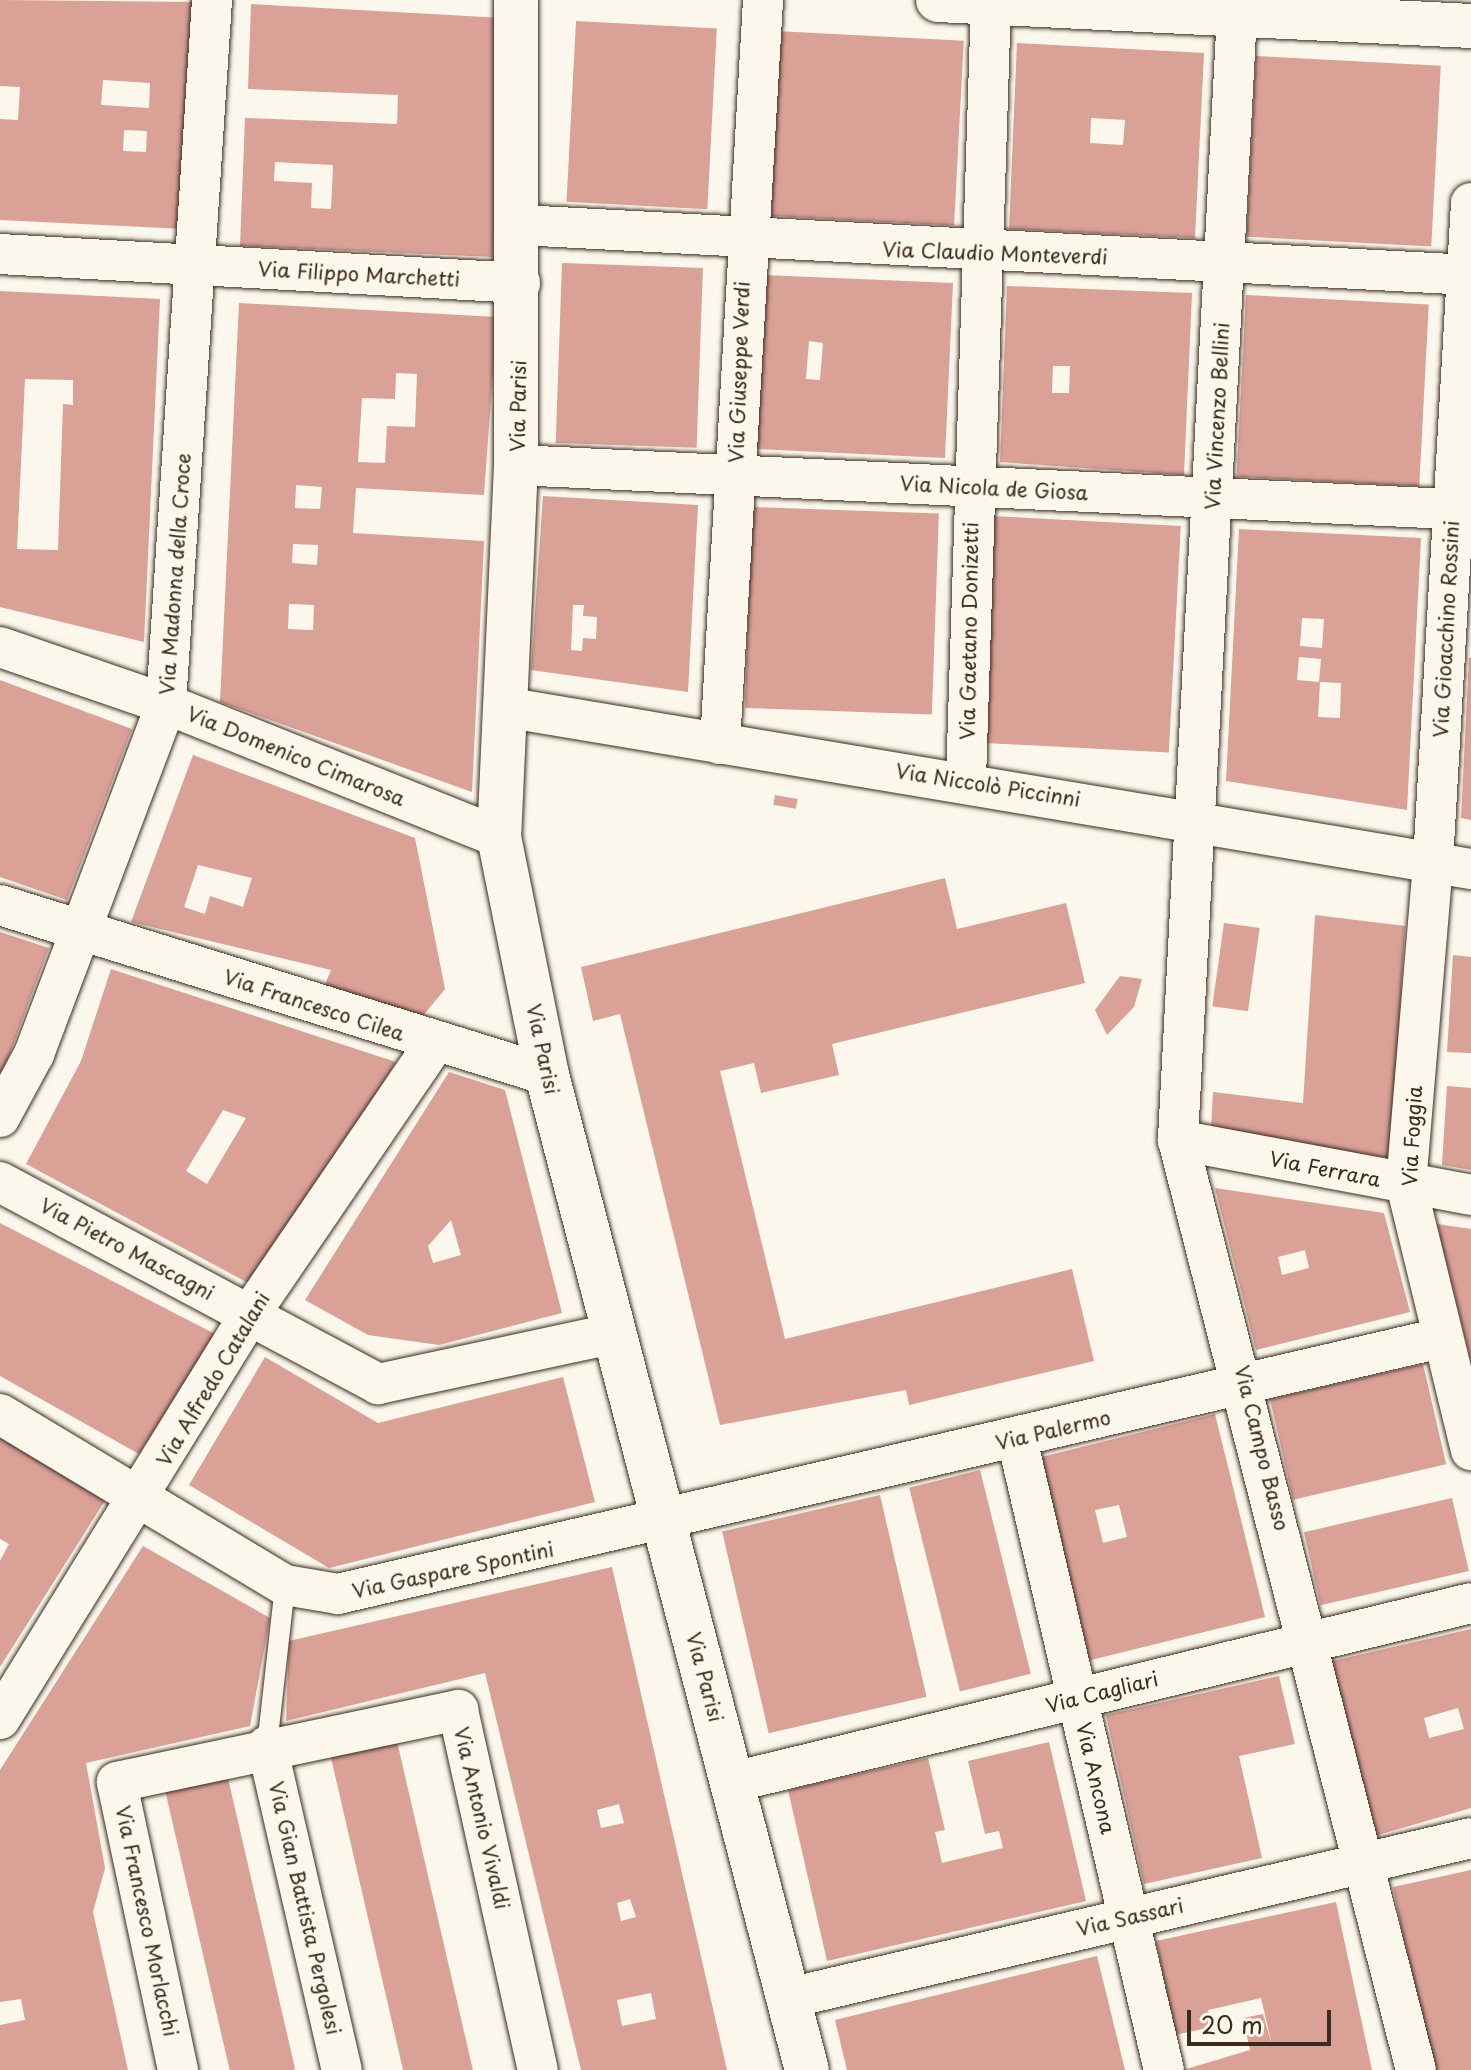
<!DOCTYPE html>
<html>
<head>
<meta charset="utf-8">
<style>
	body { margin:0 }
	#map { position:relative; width:1471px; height:2070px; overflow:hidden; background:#fbf7ec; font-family:"Playpen Sans",sans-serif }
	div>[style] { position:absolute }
	.building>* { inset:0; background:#daa197; transform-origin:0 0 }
	.roads { filter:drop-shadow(0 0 2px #3b2a1e) drop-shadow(0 0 2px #3b2a1e) }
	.lane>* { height:20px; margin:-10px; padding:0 10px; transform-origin:10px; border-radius:10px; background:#fbf7ec }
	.street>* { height:40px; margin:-20px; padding:0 20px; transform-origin:20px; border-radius:20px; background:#fbf7ec }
	.secondary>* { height:44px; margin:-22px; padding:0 22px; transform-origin:22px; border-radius:22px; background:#fbf7ec }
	span { translate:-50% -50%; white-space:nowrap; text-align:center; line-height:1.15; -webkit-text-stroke:8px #fbf7ec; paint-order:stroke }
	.street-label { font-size:20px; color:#3b2a1e }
	.scale { position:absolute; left:1187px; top:2010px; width:144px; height:36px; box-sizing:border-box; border:4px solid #3b2a1e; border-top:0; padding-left:10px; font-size:24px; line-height:28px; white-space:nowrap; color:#3b2a1e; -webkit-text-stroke:6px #fbf7ec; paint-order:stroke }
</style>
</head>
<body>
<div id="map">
	<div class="building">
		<div style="clip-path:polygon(evenodd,0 0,196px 2px,185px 229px,0 220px,0 119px,18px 120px,20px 87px,0 86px,0 0,103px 80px,150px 83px,149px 108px,101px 105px,103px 80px,0 0,124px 130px,147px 131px,146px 152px,123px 151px,124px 130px)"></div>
		<div style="clip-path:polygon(evenodd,251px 4px,503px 18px,493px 257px,240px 246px,245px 118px,397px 124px,398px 95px,248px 89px,251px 4px,275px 162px,333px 165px,331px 209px,311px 208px,312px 183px,274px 181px,275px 162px)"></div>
		<div style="left:576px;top:21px;width:141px;height:181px;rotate:3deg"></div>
		<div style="left:776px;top:31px;width:188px;height:185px;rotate:3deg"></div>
		<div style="clip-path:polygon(evenodd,1017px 43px,1204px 53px,1195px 238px,1009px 229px,1017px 43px,1091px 118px,1125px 120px,1123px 145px,1090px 143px,1091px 118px)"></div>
		<div style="left:1256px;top:56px;width:185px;height:181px;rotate:3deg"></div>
		<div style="left:562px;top:263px;width:141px;height:180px;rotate:2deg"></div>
		<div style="clip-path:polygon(evenodd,763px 275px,953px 283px,945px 458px,756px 449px,763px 275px,809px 341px,823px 343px,820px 380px,806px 379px,809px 341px)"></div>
		<div style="clip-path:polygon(evenodd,1007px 286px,1192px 293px,1184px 475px,1000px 462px,1007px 286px,1053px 366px,1070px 366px,1069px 393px,1052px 393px,1053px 366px)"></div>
		<div style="clip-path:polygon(evenodd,0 291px,160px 299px,144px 642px,0 607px,0 291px,25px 379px,73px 380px,73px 405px,63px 404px,58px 550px,17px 549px,25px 379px)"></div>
		<div style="left:1246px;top:295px;width:183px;height:182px;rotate:3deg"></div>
		<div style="clip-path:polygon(evenodd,239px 303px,497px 317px,484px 495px,356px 488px,353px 533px,484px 541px,472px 792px,220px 702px,239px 303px,396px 373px,417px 374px,415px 427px,387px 426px,385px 463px,358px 462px,362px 398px,395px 399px,396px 373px,239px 303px,296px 485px,322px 487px,320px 509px,295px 508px,296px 485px,239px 303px,293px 544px,318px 545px,317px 565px,292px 563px,293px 544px,239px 303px,289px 604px,314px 605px,313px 630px,288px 629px,289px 604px)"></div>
		<div style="clip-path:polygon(evenodd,543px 496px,698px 505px,688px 692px,531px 670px,543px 496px,573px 605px,584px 605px,583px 616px,597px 617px,596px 639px,583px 638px,582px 651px,571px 650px,573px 605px)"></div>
		<div style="left:752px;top:507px;width:187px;height:201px;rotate:2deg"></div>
		<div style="left:992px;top:516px;width:189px;height:227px;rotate:3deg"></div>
		<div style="clip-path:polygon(evenodd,1239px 529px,1421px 538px,1407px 810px,1226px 781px,1239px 529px,1302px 618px,1324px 619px,1322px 648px,1300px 646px,1302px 618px,1239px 529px,1299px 657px,1321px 659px,1319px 682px,1297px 680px,1299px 657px,1239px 529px,1320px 682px,1341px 683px,1340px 718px,1318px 717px,1320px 682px)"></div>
		<div style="clip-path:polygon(1469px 658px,1471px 658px,1471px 820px,1461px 818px)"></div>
		<div style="clip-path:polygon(0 680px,132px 729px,67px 900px,0 877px)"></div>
		<div style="clip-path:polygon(evenodd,193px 755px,415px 838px,445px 989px,422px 1017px,324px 987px,331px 970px,131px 922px,193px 755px,198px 865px,252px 878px,243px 907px,210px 896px,205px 914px,184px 907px,198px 865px)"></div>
		<div style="left:775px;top:795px;width:23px;height:10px;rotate:10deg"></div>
		<div style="clip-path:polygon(945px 878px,957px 929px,1066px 903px,1085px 983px,832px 1044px,839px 1075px,761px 1093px,754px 1063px,720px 1071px,785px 1339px,1072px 1269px,1094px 1361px,909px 1405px,906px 1390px,720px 1425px,620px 1014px,593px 1021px,581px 967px)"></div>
		<div style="clip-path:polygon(1315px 915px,1405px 926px,1391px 1159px,1211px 1130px,1213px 1092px,1303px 1103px)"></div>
		<div style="left:1224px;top:923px;width:36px;height:84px;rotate:8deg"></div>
		<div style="clip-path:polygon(0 932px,49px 948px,0 1080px)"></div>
		<div style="clip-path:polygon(1453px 955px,1471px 957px,1471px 1053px,1447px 1052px)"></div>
		<div style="clip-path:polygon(evenodd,111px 969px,396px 1062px,254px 1286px,26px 1164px,81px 1061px,111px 969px,223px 1110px,246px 1118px,207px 1184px,186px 1171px,223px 1110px)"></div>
		<div style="clip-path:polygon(1120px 976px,1142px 979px,1134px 1007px,1107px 1035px,1095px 1010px)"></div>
		<div style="clip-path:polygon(evenodd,449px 1072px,505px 1090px,562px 1313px,439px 1345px,368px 1335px,305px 1300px,449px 1072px,451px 1220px,461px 1255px,433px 1263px,428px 1246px,451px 1220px)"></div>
		<div style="clip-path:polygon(1447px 1086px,1471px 1088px,1471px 1170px,1442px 1165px)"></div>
		<div style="clip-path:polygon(evenodd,1215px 1188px,1384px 1213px,1410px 1312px,1256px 1350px,1215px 1188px,1305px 1250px,1309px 1268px,1282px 1275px,1278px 1257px,1305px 1250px)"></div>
		<div style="clip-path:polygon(0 1223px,215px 1334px,139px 1454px,0 1376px)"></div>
		<div style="clip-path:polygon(1437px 1224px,1471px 1229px,1471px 1358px,1470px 1358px)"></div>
		<div style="clip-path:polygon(265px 1357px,378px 1423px,563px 1377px,595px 1502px,329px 1568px,189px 1485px)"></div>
		<div style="left:1423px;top:1364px;width:103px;height:157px;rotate:77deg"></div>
		<div style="clip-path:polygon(evenodd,1215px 1414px,1265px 1617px,1087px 1661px,1037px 1458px,1215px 1414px,1119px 1505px,1127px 1537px,1103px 1543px,1095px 1510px,1119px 1505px)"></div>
		<div style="clip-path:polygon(0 1437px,106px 1499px,0 1667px,0 1561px,9px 1544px,0 1539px)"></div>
		<div style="left:980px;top:1470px;width:210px;height:73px;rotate:76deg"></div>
		<div style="left:880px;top:1495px;width:207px;height:162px;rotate:77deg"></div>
		<div style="left:1452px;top:1498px;width:75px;height:152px;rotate:77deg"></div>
		<div style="clip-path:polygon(143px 1546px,270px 1618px,250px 1726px,86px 1763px,105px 1868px,93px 1912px,128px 2070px,0 2070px,0 2025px,25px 2020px,21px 1999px,0 2002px,0 1770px)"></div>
		<div style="clip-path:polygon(evenodd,612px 1567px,727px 2070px,581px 2070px,485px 1673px,286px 1721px,289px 1641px,612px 1567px,619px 1804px,624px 1823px,601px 1828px,597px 1810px,619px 1804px,612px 1567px,630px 1899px,636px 1917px,621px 1921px,617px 1903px,630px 1899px,612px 1567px,651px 1993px,656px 2019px,622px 2026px,617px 2000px,651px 1993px)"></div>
		<div style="clip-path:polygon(evenodd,1471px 1629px,1471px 1808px,1368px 1838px,1328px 1662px,1471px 1629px,1458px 1708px,1464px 1729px,1429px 1738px,1424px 1718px,1458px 1708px)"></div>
		<div style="clip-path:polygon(1279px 1676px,1295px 1744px,1239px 1756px,1262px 1858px,1144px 1884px,1106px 1715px)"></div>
		<div style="left:396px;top:1737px;width:342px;height:68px;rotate:77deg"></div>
		<div style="clip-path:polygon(1049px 1742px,1086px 1901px,827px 1961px,788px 1790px,928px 1758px,945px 1830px,935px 1832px,942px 1863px,1003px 1848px,999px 1831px,985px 1834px,968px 1761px)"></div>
		<div style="left:227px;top:1774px;width:303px;height:64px;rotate:77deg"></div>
		<div style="clip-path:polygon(1471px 1870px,1471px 2070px,1429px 2070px,1393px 1887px)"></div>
		<div style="clip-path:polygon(1336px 1902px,1372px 2070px,1183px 2070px,1250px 2050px,1243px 2018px,1263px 2014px,1272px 2045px,1261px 1998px,1208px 2010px,1212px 2027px,1175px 2035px,1156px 1941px)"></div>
		<div style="clip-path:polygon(1097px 1956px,1125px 2070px,847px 2070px,835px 2020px)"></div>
	</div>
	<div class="roads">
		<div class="lane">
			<div style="left:267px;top:1746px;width:162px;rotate:-83.6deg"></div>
		</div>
		<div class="street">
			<div style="left:1237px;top:13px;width:1129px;rotate:93deg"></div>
			<div style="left:1178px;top:1140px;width:960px;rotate:75.65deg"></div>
			<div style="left:1471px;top:203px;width:661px;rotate:93.3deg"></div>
			<div style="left:1433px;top:863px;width:322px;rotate:94.8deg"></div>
			<div style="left:1406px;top:1184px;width:274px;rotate:76.3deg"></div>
			<div style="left:520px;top:225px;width:952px;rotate:3.01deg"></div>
			<div style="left:0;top:254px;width:521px;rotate:3.19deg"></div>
			<div style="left:516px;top:465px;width:956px;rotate:2.7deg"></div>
			<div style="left:0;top:647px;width:176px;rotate:19deg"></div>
			<div style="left:166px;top:704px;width:359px;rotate:21.8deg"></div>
			<div style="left:504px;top:707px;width:980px;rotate:9.51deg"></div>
			<div style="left:720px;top:744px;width:745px;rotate:-86.69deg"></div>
			<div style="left:966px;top:780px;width:778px;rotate:-88.16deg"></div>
			<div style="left:0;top:905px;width:573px;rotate:17.26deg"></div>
			<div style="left:0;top:1117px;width:72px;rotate:-61.6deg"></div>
			<div style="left:34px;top:1054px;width:374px;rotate:-69.3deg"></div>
			<div style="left:166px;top:704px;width:706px;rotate:-86.26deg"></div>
			<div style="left:1178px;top:1140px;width:298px;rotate:10.6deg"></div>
			<div style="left:0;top:1182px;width:429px;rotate:28.1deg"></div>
			<div style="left:378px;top:1384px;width:242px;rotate:-12.1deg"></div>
			<div style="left:0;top:1414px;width:332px;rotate:31deg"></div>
			<div style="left:285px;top:1585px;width:54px;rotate:9.6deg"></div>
			<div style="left:338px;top:1594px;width:1132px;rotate:-13.07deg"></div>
			<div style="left:1017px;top:1439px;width:648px;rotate:76.89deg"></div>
			<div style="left:0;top:1719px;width:476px;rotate:-58.3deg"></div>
			<div style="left:250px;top:1314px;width:327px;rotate:-55.7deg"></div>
			<div style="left:267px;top:1746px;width:333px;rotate:77deg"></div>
			<div style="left:733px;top:1782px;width:759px;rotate:-13.63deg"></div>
			<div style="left:789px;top:1998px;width:701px;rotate:-13.2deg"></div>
			<div style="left:178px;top:2070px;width:294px;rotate:-102deg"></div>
			<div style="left:117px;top:1782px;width:349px;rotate:-11.9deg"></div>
			<div style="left:458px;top:1710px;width:369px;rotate:77.5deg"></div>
		</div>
		<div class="secondary">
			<div style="left:516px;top:0;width:465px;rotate:90deg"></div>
			<div style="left:516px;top:465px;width:372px;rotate:92.6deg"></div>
			<div style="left:499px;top:837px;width:243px;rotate:78.6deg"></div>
			<div style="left:547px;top:1075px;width:1028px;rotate:75.36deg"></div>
			<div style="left:938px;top:0;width:534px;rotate:2.79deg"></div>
		</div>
	</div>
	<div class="street-label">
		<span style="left:995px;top:253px;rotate:2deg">Via Claudio Monteverdi</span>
		<span style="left:359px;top:274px;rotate:3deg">Via Filippo Marchetti</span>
		<span style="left:739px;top:372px;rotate:-88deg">Via Giuseppe Verdi</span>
		<span style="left:518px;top:406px;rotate:-89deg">Via Parisi</span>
		<span style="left:1217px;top:416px;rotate:-87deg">Via Vincenzo Bellini</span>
		<span style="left:994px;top:488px;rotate:3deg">Via Nicola de Giosa</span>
		<span style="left:175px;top:574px;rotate:-86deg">Via Madonna della Croce</span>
		<span style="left:1446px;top:629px;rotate:-87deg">Via Gioacchino Rossini</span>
		<span style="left:969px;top:631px;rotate:-89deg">Via Gaetano Donizetti</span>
		<span style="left:296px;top:756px;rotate:22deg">Via Domenico Cimarosa</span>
		<span style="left:988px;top:785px;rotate:9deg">Via Niccolò Piccinni</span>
		<span style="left:314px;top:1005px;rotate:18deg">Via Francesco Cilea</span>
		<span style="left:543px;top:1049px;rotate:78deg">Via Parisi</span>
		<span style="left:1412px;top:1136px;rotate:-87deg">Via Foggia</span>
		<span style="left:1325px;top:1169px;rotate:11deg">Via Ferrara</span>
		<span style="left:127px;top:1249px;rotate:28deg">Via Pietro Mascagni</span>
		<span style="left:213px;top:1379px;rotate:-59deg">Via Alfredo Catalani</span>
		<span style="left:1053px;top:1430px;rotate:-13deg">Via Palermo</span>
		<span style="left:1262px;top:1448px;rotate:76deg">Via Campo Basso</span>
		<span style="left:453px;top:1570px;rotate:-12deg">Via Gaspare Spontini</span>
		<span style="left:705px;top:1677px;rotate:75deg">Via Parisi</span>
		<span style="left:1102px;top:1692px;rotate:-14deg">Via Cagliari</span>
		<span style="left:1096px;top:1778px;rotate:77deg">Via Ancona</span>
		<span style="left:482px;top:1818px;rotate:77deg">Via Antonio Vivaldi</span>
		<span style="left:305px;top:1908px;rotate:77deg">Via Gian Battista Pergolesi</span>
		<span style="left:1130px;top:1917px;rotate:-13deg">Via Sassari</span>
		<span style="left:147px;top:1921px;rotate:78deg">Via Francesco Morlacchi</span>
	</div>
	<div class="scale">20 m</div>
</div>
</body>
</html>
